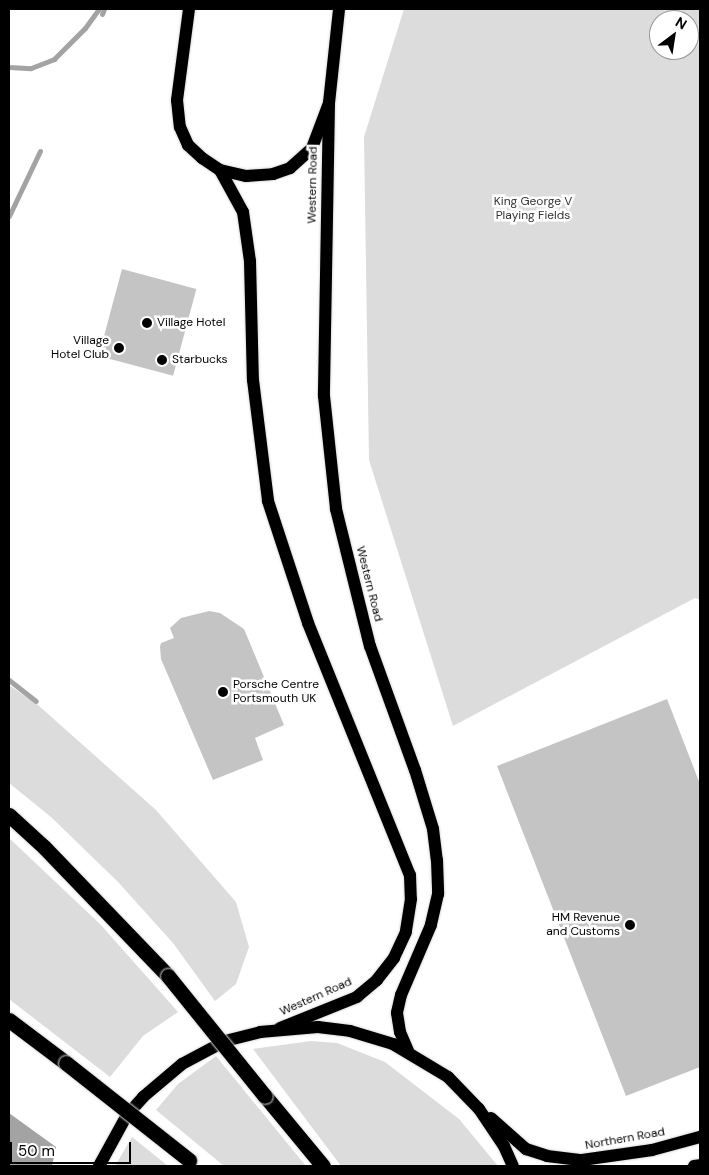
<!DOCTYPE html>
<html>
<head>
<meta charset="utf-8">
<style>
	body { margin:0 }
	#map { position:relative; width:709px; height:1175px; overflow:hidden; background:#fff; font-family:"DM Sans",sans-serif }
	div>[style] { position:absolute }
	.green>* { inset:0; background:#dcdcdc }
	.water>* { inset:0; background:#a3a3a3 }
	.stream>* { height:5px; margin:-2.5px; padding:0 2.5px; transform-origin:2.5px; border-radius:2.5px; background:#a3a3a3 }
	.building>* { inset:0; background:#c4c4c4; transform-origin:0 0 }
	.roads { filter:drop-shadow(0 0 1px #dbdbdb) drop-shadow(0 0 1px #dbdbdb) }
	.primary>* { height:12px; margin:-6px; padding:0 6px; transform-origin:6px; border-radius:6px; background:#000 }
	.motorway>* { height:15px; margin:-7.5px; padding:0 7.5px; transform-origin:7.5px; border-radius:7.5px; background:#000 }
	.bridges { filter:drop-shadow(0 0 1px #dbdbdb) drop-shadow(0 0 1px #dbdbdb) }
	.motorway-bridge>* { height:15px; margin:-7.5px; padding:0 7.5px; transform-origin:7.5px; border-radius:7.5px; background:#000 }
	.dots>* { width:14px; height:14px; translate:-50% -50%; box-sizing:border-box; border:2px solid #fff; border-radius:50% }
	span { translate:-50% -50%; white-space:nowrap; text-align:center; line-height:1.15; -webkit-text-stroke:5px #fff; paint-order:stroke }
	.street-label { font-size:12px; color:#000 }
	.park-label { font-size:12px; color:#333 }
	.poi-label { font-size:12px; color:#000 }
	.left { translate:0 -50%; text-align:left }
	.right { translate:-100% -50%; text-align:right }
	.frame { position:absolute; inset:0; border:10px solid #000; pointer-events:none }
	.north { position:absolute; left:649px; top:10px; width:50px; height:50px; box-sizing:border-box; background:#fff; border:1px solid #999; border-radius:50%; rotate:31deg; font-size:14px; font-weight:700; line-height:20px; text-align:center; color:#000 }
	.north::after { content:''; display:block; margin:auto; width:18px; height:22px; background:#000; clip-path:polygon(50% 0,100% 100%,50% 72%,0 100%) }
	.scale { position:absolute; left:10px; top:1142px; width:121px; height:22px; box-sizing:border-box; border:2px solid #000; border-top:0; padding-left:6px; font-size:15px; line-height:18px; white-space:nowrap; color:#000; -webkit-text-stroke:4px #fff; paint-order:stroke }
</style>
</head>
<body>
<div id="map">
	<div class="green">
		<div style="clip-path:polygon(evenodd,404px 9px,700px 9px,700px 600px,695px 598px,453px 726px,369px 460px,364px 137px,404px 9px,659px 20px,689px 20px,689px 50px,659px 50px,659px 20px)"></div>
		<div style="clip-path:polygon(9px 685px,38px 705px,156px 810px,236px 902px,249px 947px,236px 984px,215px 1001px,173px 943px,118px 882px,51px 817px,9px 783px)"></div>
		<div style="clip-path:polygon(9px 838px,101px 925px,178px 1012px,143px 1036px,110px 1077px,9px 999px)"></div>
		<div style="clip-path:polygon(311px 1041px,337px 1043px,385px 1062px,459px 1119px,498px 1166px,341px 1166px,253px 1049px)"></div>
		<div style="clip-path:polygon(216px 1056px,306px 1166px,224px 1166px,156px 1110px,178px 1084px)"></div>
		<div style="clip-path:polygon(132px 1137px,168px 1166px,115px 1166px)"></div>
	</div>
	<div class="water">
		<div style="clip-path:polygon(9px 1113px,56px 1147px,52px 1166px,9px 1166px)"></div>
	</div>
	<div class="stream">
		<div style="left:102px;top:14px;width:5px;rotate:-68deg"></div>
		<div style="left:9px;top:67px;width:22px;rotate:3deg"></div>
		<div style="left:31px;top:68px;width:25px;rotate:-21deg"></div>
		<div style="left:54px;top:59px;width:44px;rotate:-45deg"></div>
		<div style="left:85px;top:28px;width:24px;rotate:-54deg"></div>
		<div style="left:9px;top:216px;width:72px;rotate:-64.5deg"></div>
		<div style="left:9px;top:680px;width:34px;rotate:38deg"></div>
	</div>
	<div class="building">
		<div style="left:122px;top:269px;width:77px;height:90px;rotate:15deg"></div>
		<div style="clip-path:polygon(209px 611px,220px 613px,244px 629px,284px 725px,255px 738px,263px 760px,213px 780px,161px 659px,160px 647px,161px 643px,174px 638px,170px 628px,181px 618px)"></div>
		<div style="clip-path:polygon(667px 699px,700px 784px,700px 1067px,626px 1096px,497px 766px)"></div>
	</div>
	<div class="roads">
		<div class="primary">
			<div style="left:189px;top:9px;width:92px;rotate:97.5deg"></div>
			<div style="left:177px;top:100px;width:27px;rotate:84deg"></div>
			<div style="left:180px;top:127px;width:20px;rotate:66deg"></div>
			<div style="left:188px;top:145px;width:19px;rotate:43deg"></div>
			<div style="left:202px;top:158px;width:22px;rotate:34deg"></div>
			<div style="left:220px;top:170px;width:27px;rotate:13deg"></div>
			<div style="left:246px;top:176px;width:27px;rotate:-4deg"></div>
			<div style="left:273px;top:174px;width:18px;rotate:-19deg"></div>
			<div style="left:290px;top:168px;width:30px;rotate:-42deg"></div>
			<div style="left:312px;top:148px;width:48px;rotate:-69.3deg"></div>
			<div style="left:329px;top:103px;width:95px;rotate:-83.9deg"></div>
			<div style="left:329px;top:103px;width:293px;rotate:91deg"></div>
			<div style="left:324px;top:396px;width:114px;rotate:83.9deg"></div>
			<div style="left:336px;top:509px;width:141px;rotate:76.1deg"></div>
			<div style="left:370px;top:646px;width:132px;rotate:70.1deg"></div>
			<div style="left:415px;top:770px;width:62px;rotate:73deg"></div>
			<div style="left:433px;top:829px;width:31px;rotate:83deg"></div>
			<div style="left:437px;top:860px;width:34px;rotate:88deg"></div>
			<div style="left:438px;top:894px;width:32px;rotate:103deg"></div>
			<div style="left:431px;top:925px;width:76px;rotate:113.2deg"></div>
			<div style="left:401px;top:995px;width:18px;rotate:103deg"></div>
			<div style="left:397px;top:1013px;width:19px;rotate:81deg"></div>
			<div style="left:400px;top:1032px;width:23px;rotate:67deg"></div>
			<div style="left:220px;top:170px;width:48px;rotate:61.3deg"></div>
			<div style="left:243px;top:212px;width:49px;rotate:81.9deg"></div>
			<div style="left:250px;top:261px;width:119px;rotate:88.6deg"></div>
			<div style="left:253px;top:380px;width:122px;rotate:82.9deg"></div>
			<div style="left:268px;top:501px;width:128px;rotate:71.8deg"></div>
			<div style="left:308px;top:623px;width:272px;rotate:68deg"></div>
			<div style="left:410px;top:875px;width:24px;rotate:88deg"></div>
			<div style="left:411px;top:899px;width:33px;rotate:99deg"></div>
			<div style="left:406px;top:932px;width:29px;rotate:115deg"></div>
			<div style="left:394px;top:958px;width:28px;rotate:128deg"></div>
			<div style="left:377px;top:980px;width:26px;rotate:140deg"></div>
			<div style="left:357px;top:997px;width:83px;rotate:158.1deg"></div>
			<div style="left:491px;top:1118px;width:47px;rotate:41.5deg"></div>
			<div style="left:526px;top:1149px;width:22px;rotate:18deg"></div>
			<div style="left:547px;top:1156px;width:35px;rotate:7deg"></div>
			<div style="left:582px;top:1160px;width:71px;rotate:-8.1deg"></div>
			<div style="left:652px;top:1150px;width:50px;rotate:-15.2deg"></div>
			<div style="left:99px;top:1166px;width:58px;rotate:-61.2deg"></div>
			<div style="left:127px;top:1115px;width:24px;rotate:-48deg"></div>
			<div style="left:143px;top:1097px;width:51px;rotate:-40.2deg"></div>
			<div style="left:182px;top:1064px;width:49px;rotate:-28.1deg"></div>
			<div style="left:225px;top:1041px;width:36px;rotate:-14deg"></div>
			<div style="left:260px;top:1032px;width:58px;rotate:-4.9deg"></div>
			<div style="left:318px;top:1027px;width:32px;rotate:7deg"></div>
			<div style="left:350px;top:1031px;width:45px;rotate:16.8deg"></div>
			<div style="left:393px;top:1044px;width:64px;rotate:31deg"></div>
			<div style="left:448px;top:1077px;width:45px;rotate:45.9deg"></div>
			<div style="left:479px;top:1109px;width:45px;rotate:56deg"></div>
			<div style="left:504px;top:1146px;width:22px;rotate:66deg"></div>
			<div style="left:694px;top:1166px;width:6px;rotate:-9deg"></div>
		</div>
		<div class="motorway">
			<div style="left:9px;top:815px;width:47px;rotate:42.4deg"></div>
			<div style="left:44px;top:847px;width:179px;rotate:46.1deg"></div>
			<div style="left:9px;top:1020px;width:71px;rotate:37deg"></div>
			<div style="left:265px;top:1096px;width:91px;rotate:50.4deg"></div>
		</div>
	</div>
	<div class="bridges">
		<div class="motorway-bridge">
			<div style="left:168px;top:976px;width:154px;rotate:51.1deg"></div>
			<div style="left:66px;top:1063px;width:157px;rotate:38.3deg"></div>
		</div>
	</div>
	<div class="dots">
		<div style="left:147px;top:323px;background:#000"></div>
		<div style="left:119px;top:348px;background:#000"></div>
		<div style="left:162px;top:360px;background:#000"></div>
		<div style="left:223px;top:692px;background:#000"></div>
		<div style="left:630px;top:925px;background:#000"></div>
	</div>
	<div class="street-label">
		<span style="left:313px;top:185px;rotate:-89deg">Western Road</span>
		<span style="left:369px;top:584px;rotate:76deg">Western Road</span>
		<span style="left:316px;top:997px;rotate:-24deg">Western Road</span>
		<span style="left:625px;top:1139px;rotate:-10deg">Northern Road</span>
	</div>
	<div class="park-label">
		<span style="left:533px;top:209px">King George V<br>Playing Fields</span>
	</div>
	<div class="poi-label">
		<span class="left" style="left:157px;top:323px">Village Hotel</span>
		<span class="right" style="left:109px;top:348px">Village<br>Hotel Club</span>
		<span class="left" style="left:172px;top:360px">Starbucks</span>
		<span class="left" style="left:233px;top:692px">Porsche Centre<br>Portsmouth UK</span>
		<span class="right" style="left:620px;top:925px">HM Revenue<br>and Customs</span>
	</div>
	<div class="frame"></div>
	<div class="north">N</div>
	<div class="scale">50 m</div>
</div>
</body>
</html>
